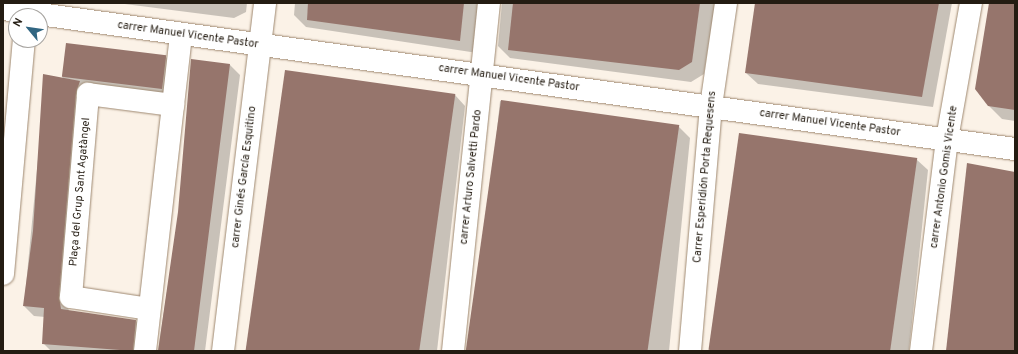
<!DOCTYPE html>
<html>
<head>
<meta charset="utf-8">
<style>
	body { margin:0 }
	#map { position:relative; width:1018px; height:354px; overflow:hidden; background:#fbf2e7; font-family:Overpass,sans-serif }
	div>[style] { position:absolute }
	.shadow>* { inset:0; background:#0003 }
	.building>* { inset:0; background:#96756c; transform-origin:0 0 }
	.roads { filter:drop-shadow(0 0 1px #9e8870) drop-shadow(0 0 1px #9e8870) }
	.minor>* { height:22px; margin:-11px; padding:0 11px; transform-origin:11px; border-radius:11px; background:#fff }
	span { translate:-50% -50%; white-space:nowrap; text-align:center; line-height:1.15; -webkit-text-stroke:3px #fff; paint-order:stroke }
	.street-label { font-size:11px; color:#241c12 }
	.frame { position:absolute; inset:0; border:4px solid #241c12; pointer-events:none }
	.north { position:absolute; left:8px; top:8px; width:40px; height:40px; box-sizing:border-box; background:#fff; border:1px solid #a7a4a0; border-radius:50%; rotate:299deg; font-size:11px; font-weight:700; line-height:16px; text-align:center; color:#241c12 }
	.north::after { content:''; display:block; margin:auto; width:14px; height:18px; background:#316682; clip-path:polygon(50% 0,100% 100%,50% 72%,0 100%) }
</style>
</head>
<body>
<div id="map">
	<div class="shadow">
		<div style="clip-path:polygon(117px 3px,247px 3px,246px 12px,234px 18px)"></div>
		<div style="clip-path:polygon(295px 3px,497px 3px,484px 54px,306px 27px,294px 15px)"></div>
		<div style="clip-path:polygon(715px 3px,704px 74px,691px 82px,510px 58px,498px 46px,502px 3px)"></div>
		<div style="clip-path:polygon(757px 3px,952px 3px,933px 107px,758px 84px,746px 73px)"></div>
		<div style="clip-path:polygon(991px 3px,1015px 3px,1015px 121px,1002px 119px,988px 105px)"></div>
		<div style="clip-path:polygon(166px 57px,176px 67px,172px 100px,86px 89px,68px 307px,69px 311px,136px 321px,146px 331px,144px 351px,51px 351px,43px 343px,45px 317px,34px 316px,24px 306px,46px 75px,64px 79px,62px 77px)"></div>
		<div style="clip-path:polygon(192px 60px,230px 65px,240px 75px,205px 351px,158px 351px,179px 212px)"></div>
		<div style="clip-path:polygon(286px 72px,455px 95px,465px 106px,437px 351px,254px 351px)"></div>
		<div style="clip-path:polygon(500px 101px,678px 126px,690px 138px,669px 351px,474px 351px)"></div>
		<div style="clip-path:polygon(740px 134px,916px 159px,928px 170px,909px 351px,720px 351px)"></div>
	</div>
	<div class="building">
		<div style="clip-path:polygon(308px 3px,464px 3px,460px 41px,307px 20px)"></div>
		<div style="clip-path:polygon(513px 3px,700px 3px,692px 62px,679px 70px,508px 50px)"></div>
		<div style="clip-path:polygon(755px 3px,939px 3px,922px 97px,745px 73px)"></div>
		<div style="clip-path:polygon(989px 3px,1015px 3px,1015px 110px,988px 106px,975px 89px)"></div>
		<div style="left:66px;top:43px;width:101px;height:34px;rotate:7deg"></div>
		<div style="clip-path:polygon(191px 59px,230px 64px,194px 351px,158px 351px,178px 212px)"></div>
		<div style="left:285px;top:70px;width:172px;height:283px;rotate:8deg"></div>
		<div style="clip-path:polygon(43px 74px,80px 81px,76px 93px,59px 296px,61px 309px,136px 320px,133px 351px,42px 344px,44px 308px,23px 306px,33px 231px)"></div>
		<div style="left:501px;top:100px;width:180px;height:253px;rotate:8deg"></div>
		<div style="left:739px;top:133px;width:180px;height:219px;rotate:8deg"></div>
		<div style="clip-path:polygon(967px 163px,1015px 172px,1015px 351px,946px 351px)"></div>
	</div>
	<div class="roads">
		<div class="minor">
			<div style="left:3px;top:9px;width:1022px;rotate:7.88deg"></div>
			<div style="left:3px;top:274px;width:235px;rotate:-84.9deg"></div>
			<div style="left:149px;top:309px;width:79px;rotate:-171.3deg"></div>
			<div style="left:71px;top:297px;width:204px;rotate:-85.2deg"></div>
			<div style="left:88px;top:94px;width:86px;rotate:7.4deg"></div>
			<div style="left:145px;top:351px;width:318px;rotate:-83.5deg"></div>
			<div style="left:223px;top:351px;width:351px;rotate:-83.1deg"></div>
			<div style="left:453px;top:351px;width:350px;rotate:-84.1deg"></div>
			<div style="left:690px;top:351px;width:246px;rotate:-85.1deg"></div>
			<div style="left:711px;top:106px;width:104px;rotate:-81.7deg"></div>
			<div style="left:921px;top:351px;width:214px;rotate:-83deg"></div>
			<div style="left:947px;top:139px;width:138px;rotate:-80deg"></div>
		</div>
	</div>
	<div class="street-label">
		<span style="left:188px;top:35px;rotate:8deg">carrer Manuel Vicente Pastor</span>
		<span style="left:509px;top:78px;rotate:8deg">carrer Manuel Vicente Pastor</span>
		<span style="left:830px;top:123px;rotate:8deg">carrer Manuel Vicente Pastor</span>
		<span style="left:244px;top:177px;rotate:-83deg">carrer Ginés García Esquitino</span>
		<span style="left:471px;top:177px;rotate:-84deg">carrer Arturo Salvetti Pardo</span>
		<span style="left:705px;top:177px;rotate:-85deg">Carrer Esperidión Porta Requesens</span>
		<span style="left:944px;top:177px;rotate:-82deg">carrer Antonio Gomis Vicente</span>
		<span style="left:80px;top:192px;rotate:-85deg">Plaça del Grup Sant Agatàngel</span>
	</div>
	<div class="frame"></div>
	<div class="north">N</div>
</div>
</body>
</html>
